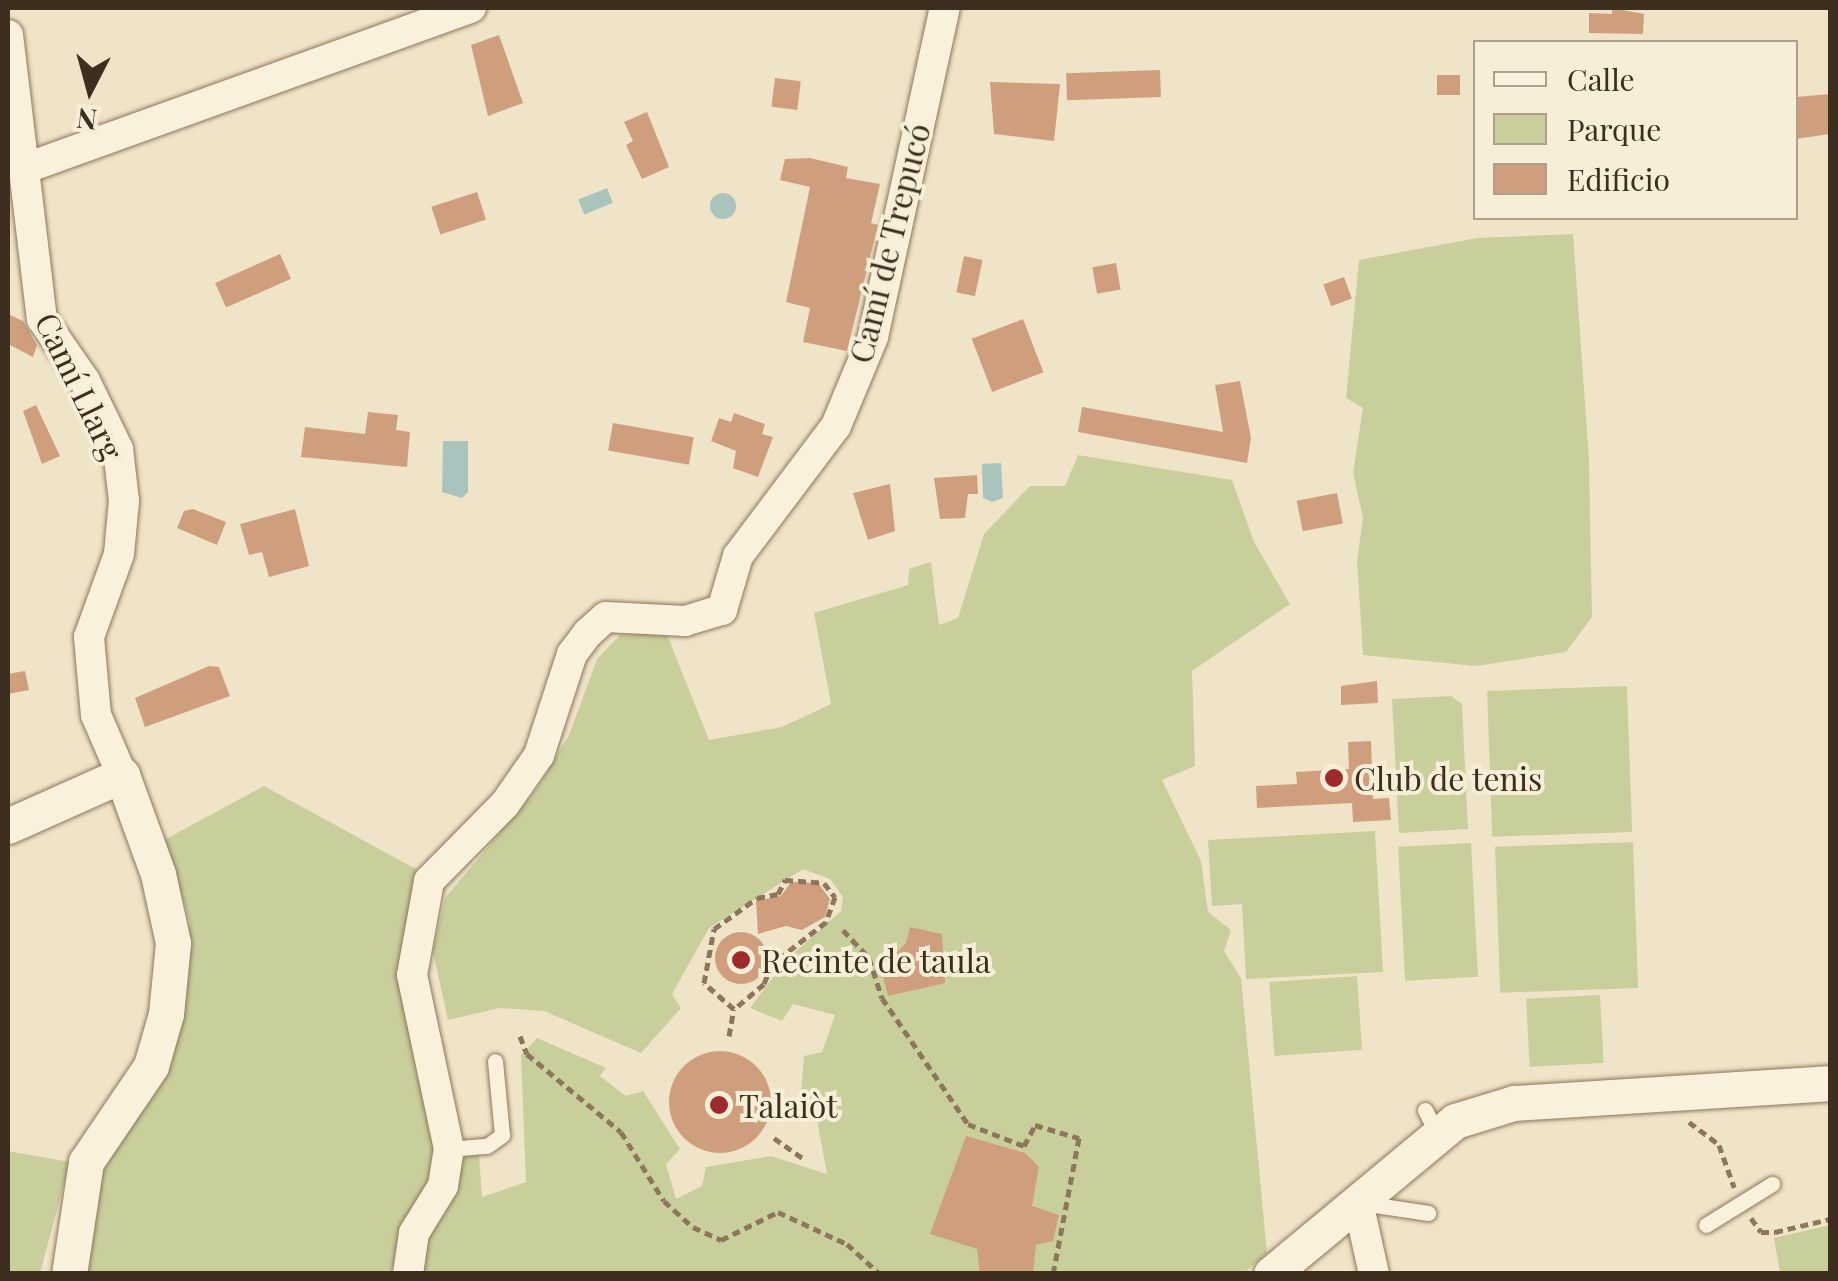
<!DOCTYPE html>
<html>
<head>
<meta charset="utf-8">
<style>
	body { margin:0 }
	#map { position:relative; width:1838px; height:1281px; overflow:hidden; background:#f0e4c8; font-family:"Playfair Display",serif }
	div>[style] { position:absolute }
	.green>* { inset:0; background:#c9cf9b; transform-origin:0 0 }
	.water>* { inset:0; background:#a9c4bc; transform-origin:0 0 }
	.round { border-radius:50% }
	.building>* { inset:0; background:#cf9f7d; transform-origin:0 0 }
	.path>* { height:5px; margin-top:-2.5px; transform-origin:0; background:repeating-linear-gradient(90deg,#8d765c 0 8px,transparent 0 13px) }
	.roads { filter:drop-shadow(0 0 2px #8d765c) drop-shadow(0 0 2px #8d765c) }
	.service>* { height:15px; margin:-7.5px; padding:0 7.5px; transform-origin:7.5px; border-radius:7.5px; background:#faf1dc }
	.minor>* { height:30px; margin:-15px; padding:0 15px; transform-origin:15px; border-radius:15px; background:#faf1dc }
	.tertiary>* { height:35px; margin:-17.5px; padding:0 17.5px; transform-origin:17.5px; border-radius:17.5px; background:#faf1dc }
	.dots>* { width:28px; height:28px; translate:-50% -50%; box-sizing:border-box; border:5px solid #f7eed8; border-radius:50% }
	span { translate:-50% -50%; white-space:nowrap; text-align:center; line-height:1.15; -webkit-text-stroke:8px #f7eed8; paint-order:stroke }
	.street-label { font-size:32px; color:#3d2e20 }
	.poi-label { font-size:32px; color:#3d2e20 }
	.left { translate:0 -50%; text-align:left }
	.frame { position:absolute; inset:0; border:10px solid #3d2e20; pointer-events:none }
	.legend { position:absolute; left:1473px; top:40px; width:325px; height:180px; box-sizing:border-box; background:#f7eed8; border:2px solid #ada18e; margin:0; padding:12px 18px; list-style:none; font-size:30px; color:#3d2e20 }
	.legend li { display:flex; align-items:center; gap:20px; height:50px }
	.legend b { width:50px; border:2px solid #ada18e }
	.north { position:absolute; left:40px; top:40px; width:100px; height:100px; -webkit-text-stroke:8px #f7eed8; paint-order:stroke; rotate:186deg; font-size:28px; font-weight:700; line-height:40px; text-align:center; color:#3d2e20 }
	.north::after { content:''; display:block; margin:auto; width:35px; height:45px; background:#3d2e20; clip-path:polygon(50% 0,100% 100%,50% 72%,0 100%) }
</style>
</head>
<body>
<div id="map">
	<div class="green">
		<div style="clip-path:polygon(1573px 234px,1589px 460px,1592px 617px,1566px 652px,1476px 666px,1363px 655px,1357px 561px,1363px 518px,1353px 473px,1363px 408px,1346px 398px,1359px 260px,1477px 238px)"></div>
		<div style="clip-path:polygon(1078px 455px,1232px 480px,1254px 542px,1290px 604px,1192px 671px,1195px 766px,1162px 780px,1201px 861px,1208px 912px,1231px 930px,1224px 951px,1241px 978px,1267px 1253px,1243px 1274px,418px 1274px,455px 1157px,479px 1155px,482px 1197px,526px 1182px,521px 1055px,537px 1038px,606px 1068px,600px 1076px,626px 1096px,643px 1091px,680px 1149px,666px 1164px,676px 1199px,702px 1186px,706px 1167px,771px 1156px,827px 1174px,817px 1120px,799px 1117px,804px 1056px,822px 1052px,835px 1015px,793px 1004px,782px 1021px,750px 1008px,786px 960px,841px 911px,843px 897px,830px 879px,803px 869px,709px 928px,672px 994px,681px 1008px,641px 1053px,544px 1011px,500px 1008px,448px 1020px,433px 952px,445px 898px,536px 790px,569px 735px,597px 659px,620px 635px,666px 632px,709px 740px,782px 727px,831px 704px,814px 613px,908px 585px,909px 569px,931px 562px,939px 625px,958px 618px,984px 534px,1030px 486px,1065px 486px)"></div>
		<div style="left:1627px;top:686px;width:146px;height:140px;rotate:88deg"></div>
		<div style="clip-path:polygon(1451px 696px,1462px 704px,1468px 829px,1399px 833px,1392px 699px)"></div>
		<div style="clip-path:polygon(264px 786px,423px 873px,403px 1003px,436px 1163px,424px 1202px,390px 1273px,87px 1274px,80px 1262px,101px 1161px,146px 1107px,176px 1033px,190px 922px,164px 840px)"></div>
		<div style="clip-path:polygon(1375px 831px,1383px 972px,1246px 979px,1242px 904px,1212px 906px,1208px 840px)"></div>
		<div style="left:1633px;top:842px;width:146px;height:138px;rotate:88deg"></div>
		<div style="left:1471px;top:843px;width:134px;height:73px;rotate:87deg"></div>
		<div style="left:1357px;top:976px;width:74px;height:88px;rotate:86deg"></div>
		<div style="left:1600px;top:995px;width:68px;height:74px;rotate:87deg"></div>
		<div style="clip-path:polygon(8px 1151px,70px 1162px,40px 1273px,8px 1273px)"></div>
		<div style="clip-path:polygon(1830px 1225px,1830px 1273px,1780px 1273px,1774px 1238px)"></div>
	</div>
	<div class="water">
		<div style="left:607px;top:188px;width:16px;height:31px;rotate:68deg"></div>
		<div class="round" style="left:710px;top:193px;width:26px;height:26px"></div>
		<div style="clip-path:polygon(443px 441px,468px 441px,468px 492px,462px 498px,442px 492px)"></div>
		<div style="clip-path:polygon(1001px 463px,1003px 498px,992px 502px,983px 498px,982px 464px)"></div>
	</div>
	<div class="building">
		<div style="clip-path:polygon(1612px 8px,1644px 14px,1643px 34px,1589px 33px,1589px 13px,1612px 14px)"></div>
		<div style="clip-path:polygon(499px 35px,523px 103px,488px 116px,471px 45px)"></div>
		<div style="left:1160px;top:70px;width:27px;height:94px;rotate:88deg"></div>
		<div style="left:1437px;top:75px;width:23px;height:20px"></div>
		<div style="left:775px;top:78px;width:26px;height:29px;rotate:7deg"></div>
		<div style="clip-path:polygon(990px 82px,1060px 84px,1054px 141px,994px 134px)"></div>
		<div style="clip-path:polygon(1830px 94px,1830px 134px,1796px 139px,1796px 97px)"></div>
		<div style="clip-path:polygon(647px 112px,669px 167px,642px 179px,626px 145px,633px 141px,624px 122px)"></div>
		<div style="clip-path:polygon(810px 158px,848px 167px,846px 178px,880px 184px,871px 223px,878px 225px,847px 351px,803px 342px,810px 308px,786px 302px,810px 187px,780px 180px,785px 159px)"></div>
		<div style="left:477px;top:192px;width:29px;height:48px;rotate:72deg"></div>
		<div style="left:280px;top:254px;width:27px;height:71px;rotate:66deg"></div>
		<div style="left:964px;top:256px;width:19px;height:37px;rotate:12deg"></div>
		<div style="left:1116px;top:263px;width:27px;height:24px;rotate:80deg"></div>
		<div style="left:1344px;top:277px;width:23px;height:22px;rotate:70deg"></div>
		<div style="clip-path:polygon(8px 314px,23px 321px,37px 345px,33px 357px,8px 344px)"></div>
		<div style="left:1023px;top:319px;width:57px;height:55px;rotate:69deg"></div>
		<div style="clip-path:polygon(1240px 381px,1251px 438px,1247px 463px,1078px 432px,1082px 407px,1223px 432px,1215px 385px)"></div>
		<div style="clip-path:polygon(36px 405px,60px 456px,42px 464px,23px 411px)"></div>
		<div style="clip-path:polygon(368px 412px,398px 415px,396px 430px,410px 432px,407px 467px,301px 457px,305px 427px,365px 434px)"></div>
		<div style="clip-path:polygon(734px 413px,765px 424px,762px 434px,773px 437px,758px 477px,733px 468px,736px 451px,711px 441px,719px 418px,731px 422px)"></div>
		<div style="left:613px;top:423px;width:82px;height:28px;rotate:10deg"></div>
		<div style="clip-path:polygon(977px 475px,978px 494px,968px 494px,965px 518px,940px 519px,934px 478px)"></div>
		<div style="clip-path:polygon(890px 484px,895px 531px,868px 540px,853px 493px)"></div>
		<div style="left:1337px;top:493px;width:31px;height:41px;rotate:79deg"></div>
		<div style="clip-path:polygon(193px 509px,226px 522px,217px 545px,177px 528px,184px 511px)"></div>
		<div style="clip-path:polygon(295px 509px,309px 566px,269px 577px,262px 552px,249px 555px,240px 524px)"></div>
		<div style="clip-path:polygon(209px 666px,219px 667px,230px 696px,145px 727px,135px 698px)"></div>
		<div style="clip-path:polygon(25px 671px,29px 690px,8px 694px,8px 674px)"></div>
		<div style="clip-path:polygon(1377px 681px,1378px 703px,1341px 705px,1341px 686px)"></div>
		<div style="clip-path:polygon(1371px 741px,1373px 799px,1389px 798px,1391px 820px,1353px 822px,1352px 803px,1257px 808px,1256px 786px,1297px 784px,1296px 772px,1349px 769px,1348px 742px)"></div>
		<div style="clip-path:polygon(791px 882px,818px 883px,830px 899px,825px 917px,802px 930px,786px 926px,758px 934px,756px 901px,781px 896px)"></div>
		<div style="clip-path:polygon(910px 927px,942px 934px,945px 983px,888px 996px,881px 969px,906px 943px)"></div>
		<div class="round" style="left:715px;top:932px;width:52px;height:52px"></div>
		<div class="round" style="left:669px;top:1051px;width:102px;height:102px"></div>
		<div style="clip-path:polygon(966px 1136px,1025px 1153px,1039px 1167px,1032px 1206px,1059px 1215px,1053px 1241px,1036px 1245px,1033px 1274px,980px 1274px,977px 1249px,930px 1234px)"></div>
	</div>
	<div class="path">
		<div style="left:843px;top:930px;width:38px;rotate:47deg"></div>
		<div style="left:869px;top:958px;width:42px;rotate:72deg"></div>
		<div style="left:882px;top:998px;width:153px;rotate:55.7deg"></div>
		<div style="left:968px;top:1124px;width:60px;rotate:21.4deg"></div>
		<div style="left:1024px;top:1146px;width:24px;rotate:-62deg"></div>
		<div style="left:1035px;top:1125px;width:46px;rotate:16.5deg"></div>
		<div style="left:1079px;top:1138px;width:138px;rotate:100.8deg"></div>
		<div style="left:520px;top:1036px;width:19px;rotate:69deg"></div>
		<div style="left:527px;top:1054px;width:122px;rotate:39.7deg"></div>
		<div style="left:621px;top:1132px;width:81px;rotate:58.1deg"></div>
		<div style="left:664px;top:1201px;width:39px;rotate:42deg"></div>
		<div style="left:693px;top:1227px;width:31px;rotate:25deg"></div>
		<div style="left:721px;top:1240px;width:64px;rotate:-26.2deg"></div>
		<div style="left:778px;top:1212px;width:76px;rotate:24.9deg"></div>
		<div style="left:847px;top:1244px;width:45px;rotate:42.3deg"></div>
		<div style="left:729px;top:1036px;width:27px;rotate:-80deg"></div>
		<div style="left:734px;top:1009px;width:40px;rotate:-139deg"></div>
		<div style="left:704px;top:983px;width:55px;rotate:-79.5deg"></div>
		<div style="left:714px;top:929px;width:53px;rotate:-35.8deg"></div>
		<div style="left:757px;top:898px;width:21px;rotate:-11deg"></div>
		<div style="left:778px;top:894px;width:16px;rotate:-63deg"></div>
		<div style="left:785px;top:880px;width:39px;rotate:4deg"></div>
		<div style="left:824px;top:883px;width:18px;rotate:52deg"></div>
		<div style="left:835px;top:897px;width:27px;rotate:110deg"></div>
		<div style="left:826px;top:922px;width:68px;rotate:142.1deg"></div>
		<div style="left:772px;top:964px;width:22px;rotate:112deg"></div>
		<div style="left:764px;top:984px;width:39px;rotate:140deg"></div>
		<div style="left:1689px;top:1122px;width:38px;rotate:37deg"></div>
		<div style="left:1719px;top:1145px;width:45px;rotate:70.3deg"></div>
		<div style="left:774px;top:1138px;width:37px;rotate:35deg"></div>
		<div style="left:1751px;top:1218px;width:17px;rotate:54deg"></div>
		<div style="left:1761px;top:1232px;width:14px"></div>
		<div style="left:1775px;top:1232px;width:57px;rotate:-13.3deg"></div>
	</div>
	<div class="roads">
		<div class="service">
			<div style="left:1425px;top:1110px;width:28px;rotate:63deg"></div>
			<div style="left:449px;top:1149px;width:38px;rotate:-5deg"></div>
			<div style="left:487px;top:1146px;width:19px;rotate:-36deg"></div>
			<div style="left:502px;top:1135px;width:74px;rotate:-95.4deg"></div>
			<div style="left:1362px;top:1203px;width:67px;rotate:8.6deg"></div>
			<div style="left:1706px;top:1225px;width:78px;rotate:-31.8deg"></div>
		</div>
		<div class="minor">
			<div style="left:8px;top:35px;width:286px;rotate:83.2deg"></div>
			<div style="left:42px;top:319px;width:75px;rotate:55.3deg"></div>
			<div style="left:85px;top:381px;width:76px;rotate:64.1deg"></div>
			<div style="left:118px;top:449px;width:52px;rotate:83.4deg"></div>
			<div style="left:124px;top:501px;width:53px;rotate:95.4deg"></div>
			<div style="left:119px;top:554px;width:88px;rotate:109.9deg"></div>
			<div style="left:89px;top:637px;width:78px;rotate:84.9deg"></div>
			<div style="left:96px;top:715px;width:65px;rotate:66.6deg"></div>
			<div style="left:26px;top:168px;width:473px;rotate:-19.8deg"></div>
			<div style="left:1358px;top:1202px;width:74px;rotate:77.5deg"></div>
			<div style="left:408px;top:1274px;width:41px;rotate:-81.7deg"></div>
			<div style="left:414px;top:1233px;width:55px;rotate:-58.3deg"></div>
			<div style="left:443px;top:1186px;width:37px;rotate:-81deg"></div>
			<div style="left:449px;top:1149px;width:178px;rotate:-102deg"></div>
			<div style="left:412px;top:975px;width:96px;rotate:-79.7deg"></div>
			<div style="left:429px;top:881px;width:108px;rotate:-45.4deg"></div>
			<div style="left:505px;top:804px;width:60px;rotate:-55.2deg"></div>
			<div style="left:539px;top:755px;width:106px;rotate:-71.9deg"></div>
			<div style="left:572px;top:654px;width:26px;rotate:-53deg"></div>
			<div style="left:588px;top:633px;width:24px;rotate:-42deg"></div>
			<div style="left:606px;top:617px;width:79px;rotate:2.9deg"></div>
			<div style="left:685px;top:621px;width:39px;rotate:-17deg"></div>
			<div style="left:722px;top:610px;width:56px;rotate:-73.5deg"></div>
			<div style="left:738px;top:556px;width:163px;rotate:-53deg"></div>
			<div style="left:836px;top:426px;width:96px;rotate:-67.4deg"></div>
			<div style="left:873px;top:337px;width:337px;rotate:-77.7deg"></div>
		</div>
		<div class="tertiary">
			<div style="left:8px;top:826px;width:125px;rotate:-24.1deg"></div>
			<div style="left:122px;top:775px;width:105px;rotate:70deg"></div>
			<div style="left:158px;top:874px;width:71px;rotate:77.7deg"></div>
			<div style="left:173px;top:943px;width:71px;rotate:95.6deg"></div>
			<div style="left:166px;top:1014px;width:54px;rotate:106.1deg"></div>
			<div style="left:151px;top:1066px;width:116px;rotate:124.1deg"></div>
			<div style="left:86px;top:1162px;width:113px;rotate:98.6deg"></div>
			<div style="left:1271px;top:1274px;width:239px;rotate:-39.7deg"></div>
			<div style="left:1455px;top:1121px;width:62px;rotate:-17deg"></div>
			<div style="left:1514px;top:1103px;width:317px;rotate:-3.6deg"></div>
		</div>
	</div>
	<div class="dots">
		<div style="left:1334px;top:778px;background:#9e2a2b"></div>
		<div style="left:741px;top:960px;background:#9e2a2b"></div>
		<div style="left:719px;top:1105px;background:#9e2a2b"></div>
	</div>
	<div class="street-label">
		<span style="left:889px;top:243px;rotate:-76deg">Camí de Trepucó</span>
		<span style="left:80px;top:386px;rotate:64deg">Camí Llarg</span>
	</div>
	<div class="poi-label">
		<span class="left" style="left:1354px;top:778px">Club de tenis</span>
		<span class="left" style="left:761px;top:960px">Recinte de taula</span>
		<span class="left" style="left:739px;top:1105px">Talaiòt</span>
	</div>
	<div class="frame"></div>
	<ul class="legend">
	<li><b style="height:12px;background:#faf1dc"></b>Calle</li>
	<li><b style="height:28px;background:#c9cf9b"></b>Parque</li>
	<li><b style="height:28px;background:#cf9f7d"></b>Edificio</li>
	</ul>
	<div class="north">N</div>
</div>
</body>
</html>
